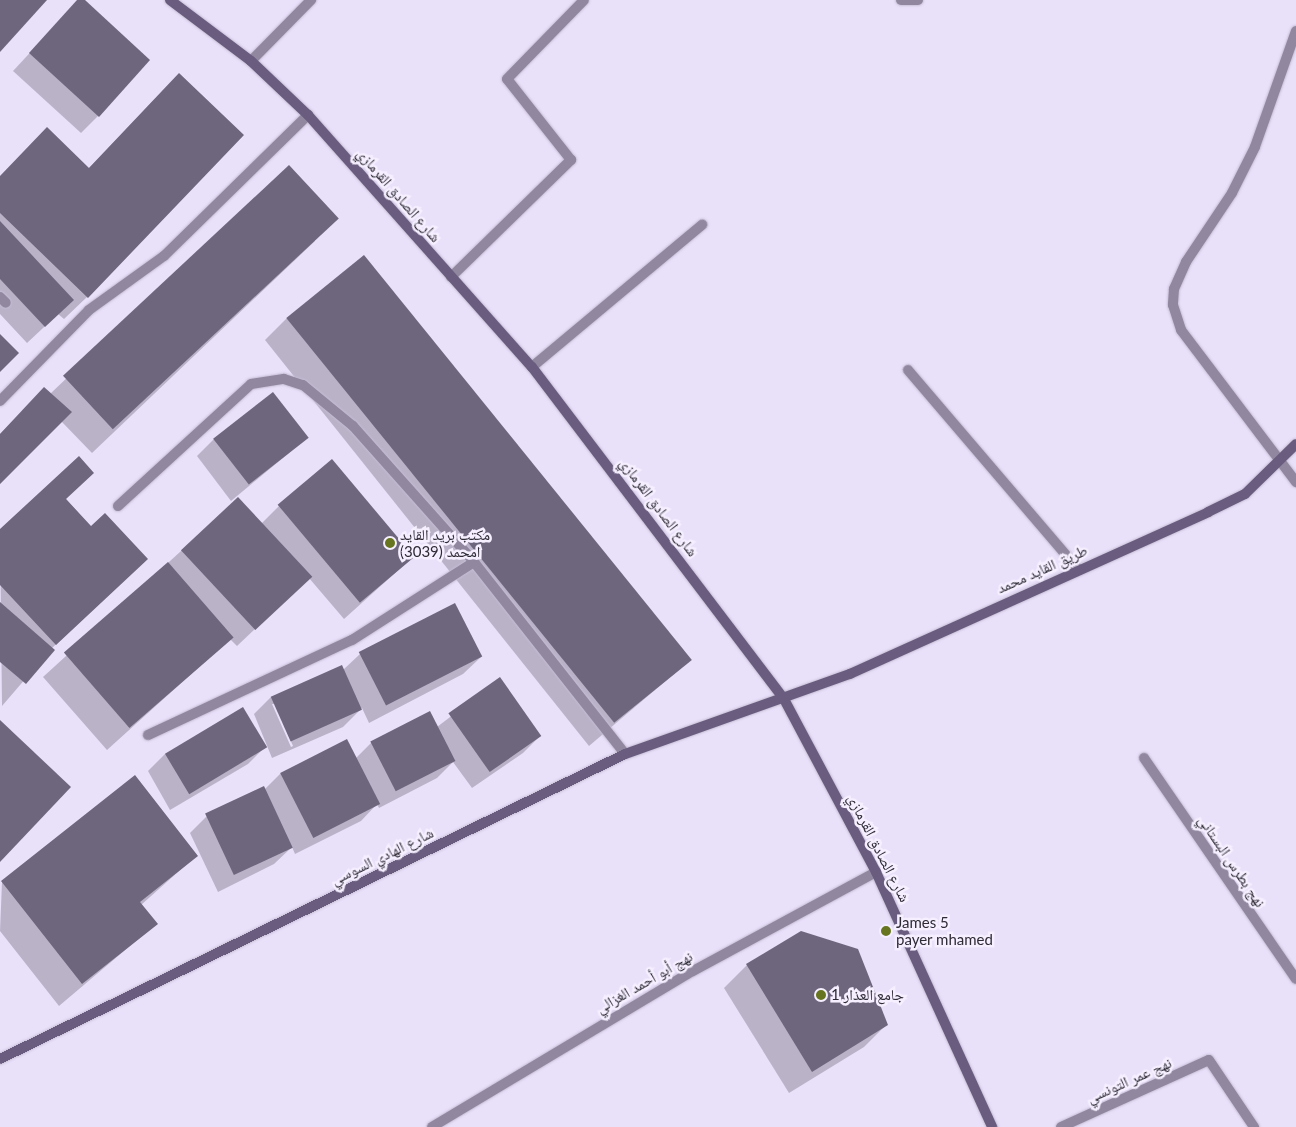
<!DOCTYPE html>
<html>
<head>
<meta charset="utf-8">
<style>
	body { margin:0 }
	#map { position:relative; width:1296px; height:1127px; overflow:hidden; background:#e9e0fa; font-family:Lato,"Noto Naskh Arabic",sans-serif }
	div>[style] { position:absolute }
	.shadow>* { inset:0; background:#0003 }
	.building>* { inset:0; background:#6e667d; transform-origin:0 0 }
	.roads { filter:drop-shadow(0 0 1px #c4bcd3) drop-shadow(0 0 1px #c4bcd3) }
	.lane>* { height:10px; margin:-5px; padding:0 5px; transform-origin:5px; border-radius:5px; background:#9188a0 }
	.street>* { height:10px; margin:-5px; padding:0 5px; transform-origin:5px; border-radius:5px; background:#9188a0 }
	.secondary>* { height:10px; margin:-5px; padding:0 5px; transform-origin:5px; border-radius:5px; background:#695c7e }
	.dots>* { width:14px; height:14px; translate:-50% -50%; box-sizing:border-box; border:2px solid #f5efff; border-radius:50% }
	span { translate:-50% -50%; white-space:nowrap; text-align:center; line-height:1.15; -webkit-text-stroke:5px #f5efff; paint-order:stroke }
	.street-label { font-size:15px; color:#2f2b35 }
	.poi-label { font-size:15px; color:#2f2b35 }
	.left { translate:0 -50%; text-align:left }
</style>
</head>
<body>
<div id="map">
	<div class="shadow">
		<div style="clip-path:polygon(79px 0,83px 0,98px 116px,81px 133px,13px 71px)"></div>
		<div style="clip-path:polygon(157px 97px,87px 297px,64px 319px,58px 314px,27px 343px,0 314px,0 177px,88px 169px)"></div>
		<div style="clip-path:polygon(288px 167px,315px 241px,92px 453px,61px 421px,0 484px,0 434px,44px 388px,50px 394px)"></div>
		<div style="clip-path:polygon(287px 318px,688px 662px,589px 746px,265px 340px)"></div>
		<div style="clip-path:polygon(307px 438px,231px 501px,197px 456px,214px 439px)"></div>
		<div style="clip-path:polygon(66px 499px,91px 527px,147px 559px,51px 649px,2px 706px,0 531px)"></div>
		<div style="clip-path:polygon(238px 499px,261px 524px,279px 506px,414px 556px,344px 619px,309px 578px,237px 646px,230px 639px,107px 750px,43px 677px)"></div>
		<div style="clip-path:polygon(evenodd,360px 654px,481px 657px,463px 674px,369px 723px,362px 708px,343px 727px,272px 758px,254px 714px,271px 697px,343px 670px,360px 654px,272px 704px,275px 704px,293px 746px,291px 747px,272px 704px)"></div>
		<div style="clip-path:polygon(500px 679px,540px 736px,523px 753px,472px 788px,453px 762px,437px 778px,379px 808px,377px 804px,361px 821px,295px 854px,292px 847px,274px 864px,218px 892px,190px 833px,207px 816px,264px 790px,281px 773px,356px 758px,371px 743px,430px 712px,437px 727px)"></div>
		<div style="clip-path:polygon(265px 747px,248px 764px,170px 810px,148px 771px,165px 754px)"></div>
		<div style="clip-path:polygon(196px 856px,141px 905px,156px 924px,59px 1006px,0 931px,2px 882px)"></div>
		<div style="clip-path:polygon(747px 965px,887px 1024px,864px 1047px,789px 1093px,724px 988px)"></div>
	</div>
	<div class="building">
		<div style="clip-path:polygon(0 0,47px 0,0 52px)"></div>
		<div style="clip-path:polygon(77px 0,85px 0,150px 60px,99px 117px,29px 53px)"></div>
		<div style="clip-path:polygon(179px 73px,244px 135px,88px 298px,0 213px,0 176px,47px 127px,89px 168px)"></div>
		<div style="left:289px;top:165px;width:73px;height:309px;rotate:47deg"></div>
		<div style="clip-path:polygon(0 221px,74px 300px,45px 327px,0 279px)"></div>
		<div style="left:364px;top:255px;width:521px;height:100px;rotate:51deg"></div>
		<div style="clip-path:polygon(0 334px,19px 353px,0 372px)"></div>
		<div style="clip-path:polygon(44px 387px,72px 412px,0 484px,0 434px)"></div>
		<div style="left:273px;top:392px;width:58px;height:76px;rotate:52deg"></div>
		<div style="clip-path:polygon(79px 456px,94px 473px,66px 499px,91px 526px,105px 513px,148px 559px,56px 645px,0 585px,0 529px)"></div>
		<div style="left:332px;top:459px;width:128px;height:71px;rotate:50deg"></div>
		<div style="left:238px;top:497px;width:109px;height:78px;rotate:47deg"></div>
		<div style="left:168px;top:562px;width:100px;height:138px;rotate:49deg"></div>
		<div style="clip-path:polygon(0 602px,55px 650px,26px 684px,0 662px)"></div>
		<div style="left:455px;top:603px;width:60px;height:108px;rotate:63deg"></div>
		<div style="left:342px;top:665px;width:49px;height:78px;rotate:66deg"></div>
		<div style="left:500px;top:677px;width:72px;height:63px;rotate:55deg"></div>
		<div style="left:243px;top:707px;width:47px;height:91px;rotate:59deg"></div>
		<div style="left:430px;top:711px;width:56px;height:67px;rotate:63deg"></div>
		<div style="clip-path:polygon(0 720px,71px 787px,0 862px)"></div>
		<div style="left:347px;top:739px;width:73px;height:75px;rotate:63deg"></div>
		<div style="clip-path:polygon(135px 775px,198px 856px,140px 902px,158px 924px,82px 984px,1px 881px)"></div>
		<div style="left:264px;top:786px;width:68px;height:65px;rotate:65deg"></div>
		<div style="clip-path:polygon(801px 931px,858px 949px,888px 1025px,812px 1072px,746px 964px)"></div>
	</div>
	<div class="roads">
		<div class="lane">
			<div style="left:1209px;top:1060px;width:81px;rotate:56.1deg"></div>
		</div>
		<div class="street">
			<div style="left:901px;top:0;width:17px"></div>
			<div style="left:1296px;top:31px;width:123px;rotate:109.5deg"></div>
			<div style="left:1255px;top:147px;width:51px;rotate:116.6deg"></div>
			<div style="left:1232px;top:193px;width:83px;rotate:123.7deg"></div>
			<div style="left:1186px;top:262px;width:30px;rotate:114deg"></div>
			<div style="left:1174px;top:289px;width:16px;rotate:94deg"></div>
			<div style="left:1173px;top:305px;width:26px;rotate:72deg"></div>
			<div style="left:1181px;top:330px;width:191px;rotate:52.9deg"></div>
			<div style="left:251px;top:61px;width:86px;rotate:-45.5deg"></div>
			<div style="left:451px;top:277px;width:168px;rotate:-44.3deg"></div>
			<div style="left:571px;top:160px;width:103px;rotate:-128.3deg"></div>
			<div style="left:507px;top:79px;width:110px;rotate:-45.7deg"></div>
			<div style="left:0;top:297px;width:8px;rotate:45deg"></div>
			<div style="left:532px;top:367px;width:222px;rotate:-39.9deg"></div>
			<div style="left:908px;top:370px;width:262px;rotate:49.5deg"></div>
			<div style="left:0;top:401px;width:127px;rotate:-45.6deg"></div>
			<div style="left:89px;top:310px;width:92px;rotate:-35.8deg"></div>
			<div style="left:164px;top:256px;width:202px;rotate:-44.4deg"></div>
			<div style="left:118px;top:506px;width:180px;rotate:-42.5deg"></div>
			<div style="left:251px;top:384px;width:33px;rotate:-9deg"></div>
			<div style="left:284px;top:379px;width:20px;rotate:18deg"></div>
			<div style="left:303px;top:385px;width:65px;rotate:39.4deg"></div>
			<div style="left:353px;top:426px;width:182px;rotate:48.3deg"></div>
			<div style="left:474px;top:562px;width:244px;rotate:51.8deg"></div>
			<div style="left:148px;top:735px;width:225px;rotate:-25deg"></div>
			<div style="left:352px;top:640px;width:145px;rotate:-32.6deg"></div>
			<div style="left:1144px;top:758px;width:268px;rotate:55.5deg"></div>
			<div style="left:432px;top:1127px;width:304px;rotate:-30.9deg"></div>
			<div style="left:693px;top:971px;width:208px;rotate:-28.4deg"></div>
			<div style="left:1061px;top:1127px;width:162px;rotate:-24.4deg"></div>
		</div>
		<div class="secondary">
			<div style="left:170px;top:0;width:101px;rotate:37deg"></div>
			<div style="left:251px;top:61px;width:79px;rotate:43.5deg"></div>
			<div style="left:308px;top:115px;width:337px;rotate:48.4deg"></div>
			<div style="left:532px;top:367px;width:417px;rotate:52.8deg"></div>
			<div style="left:784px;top:699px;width:196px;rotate:62deg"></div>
			<div style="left:876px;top:872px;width:280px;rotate:65.5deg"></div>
			<div style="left:0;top:1059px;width:695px;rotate:-26.01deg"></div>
			<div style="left:625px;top:754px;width:239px;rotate:-19.6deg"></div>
			<div style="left:850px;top:674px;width:393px;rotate:-24.3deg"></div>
			<div style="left:1208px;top:512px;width:41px;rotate:-25.9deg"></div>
			<div style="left:1245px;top:494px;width:71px;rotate:-44.4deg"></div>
		</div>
	</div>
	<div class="dots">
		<div style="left:390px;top:543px;background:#687520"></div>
		<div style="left:886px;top:931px;background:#687520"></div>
		<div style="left:821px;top:995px;background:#687520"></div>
	</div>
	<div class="street-label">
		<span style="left:399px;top:195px;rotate:49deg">شارع الصادق القرمازي</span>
		<span style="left:659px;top:507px;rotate:53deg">شارع الصادق القرمازي</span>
		<span style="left:1042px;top:569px;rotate:-24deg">طريق القايد محمد</span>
		<span style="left:879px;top:848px;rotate:63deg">شارع الصادق القرمازي</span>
		<span style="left:382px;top:856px;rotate:-26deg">شارع الهادي السوسي</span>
		<span style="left:1232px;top:861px;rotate:56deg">نهج بطرس البستاني</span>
		<span style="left:644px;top:982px;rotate:-30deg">نهج أبو أحمد الغزالي</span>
		<span style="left:1129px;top:1080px;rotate:-24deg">نهج عمر التونسي</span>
	</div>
	<div class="poi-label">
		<span class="left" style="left:400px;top:543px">مكتب بريد القايد<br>امحمد (3039)</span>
		<span class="left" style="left:896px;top:931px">James 5<br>payer mhamed</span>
		<span class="left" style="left:831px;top:995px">جامع العذار 1</span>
	</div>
</div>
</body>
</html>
